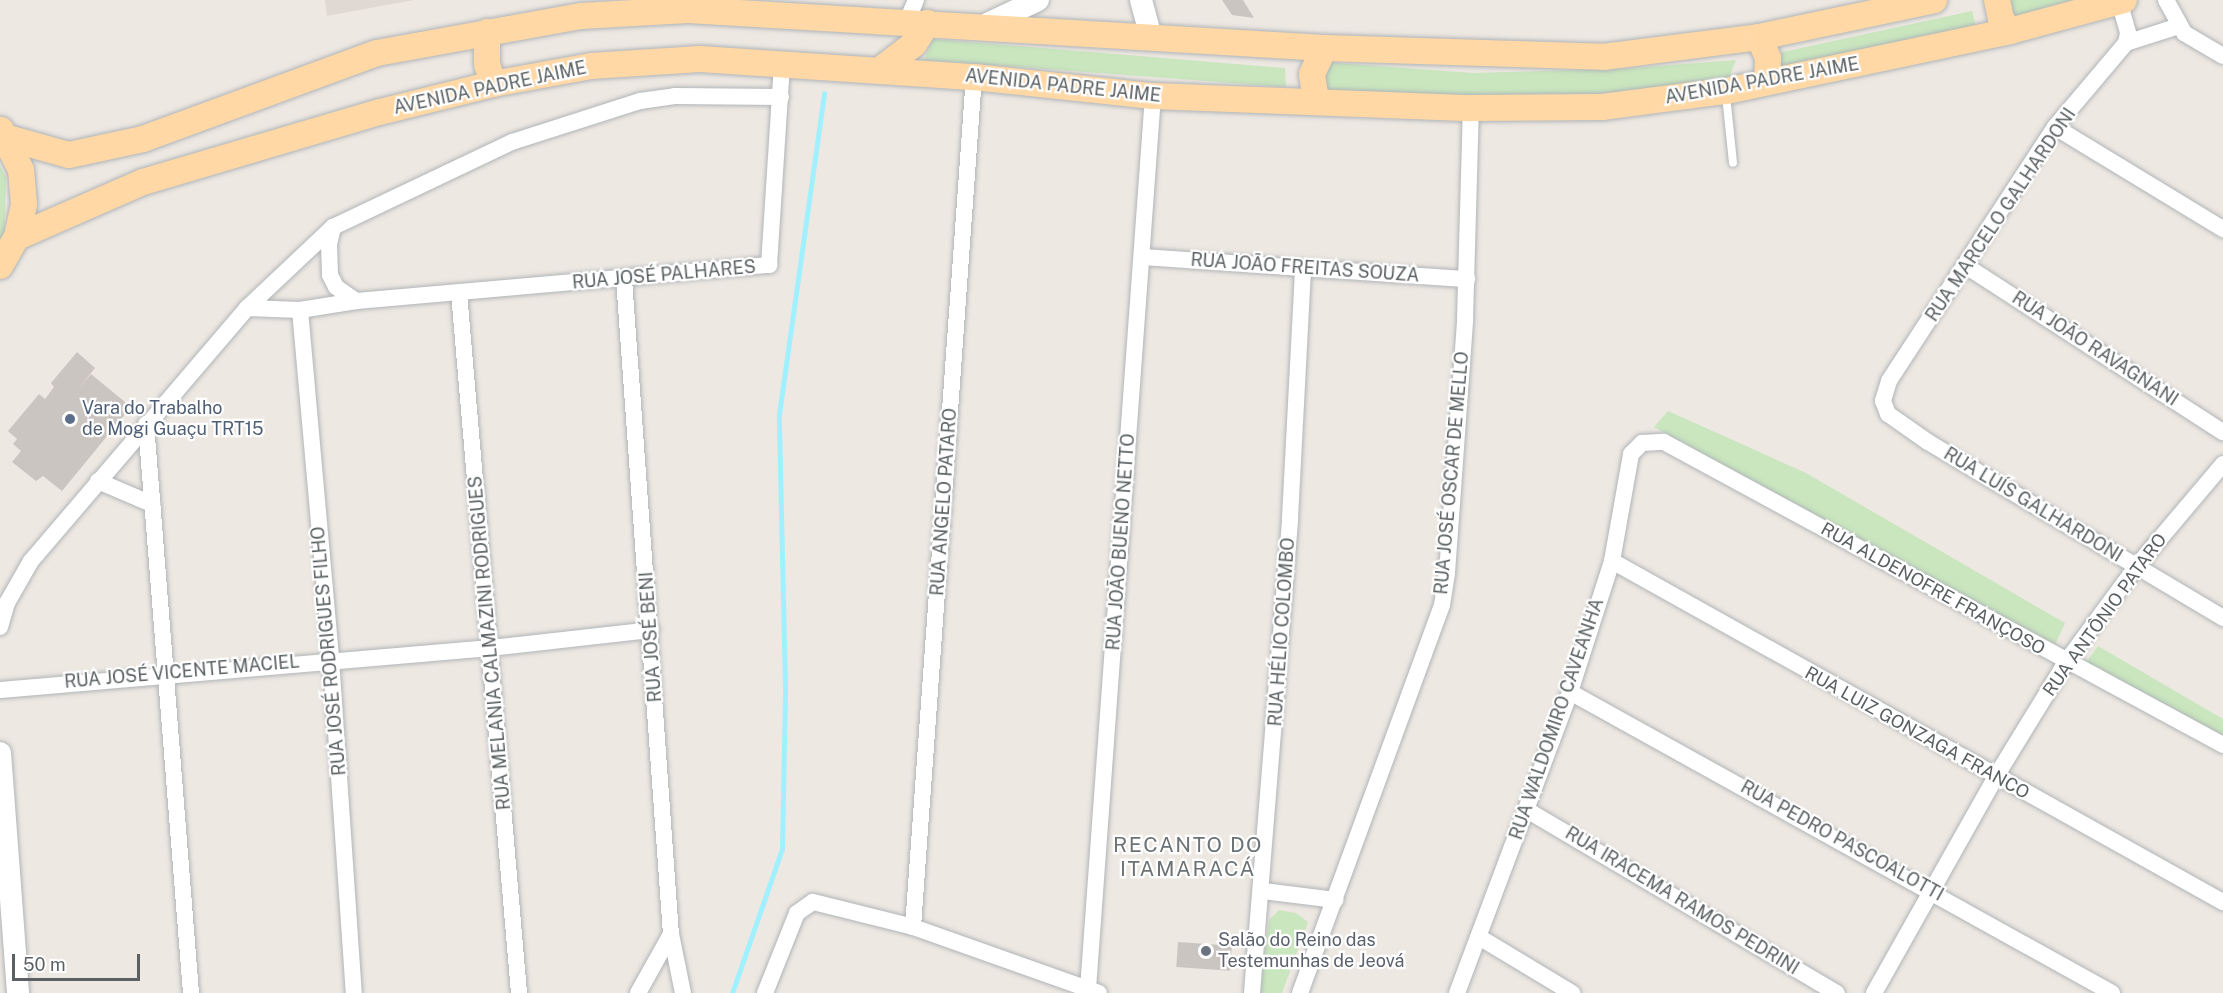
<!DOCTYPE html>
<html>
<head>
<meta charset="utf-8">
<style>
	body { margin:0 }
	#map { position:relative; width:2223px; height:993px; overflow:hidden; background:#eee8e2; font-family:"Public Sans",sans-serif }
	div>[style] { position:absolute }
	.education>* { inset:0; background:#e0d9d3 }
	.green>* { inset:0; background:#c9e6be }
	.stream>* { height:5px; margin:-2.5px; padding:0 2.5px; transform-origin:2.5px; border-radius:2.5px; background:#a1f0ff }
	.building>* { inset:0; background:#cbc5c1; transform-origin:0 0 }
	.roads { filter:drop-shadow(0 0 2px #b0b5b8) drop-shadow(0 0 2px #b0b5b8) }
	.lane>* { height:8px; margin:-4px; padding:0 4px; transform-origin:4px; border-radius:4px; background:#fff }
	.street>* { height:16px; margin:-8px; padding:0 8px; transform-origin:8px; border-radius:8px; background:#fff }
	.secondary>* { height:22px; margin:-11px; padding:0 11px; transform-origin:11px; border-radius:11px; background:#fff }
	.primary>* { height:26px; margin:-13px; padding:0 13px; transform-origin:13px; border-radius:13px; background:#ffd8a6 }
	.dots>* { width:16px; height:16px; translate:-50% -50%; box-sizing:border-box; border:3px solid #fff; border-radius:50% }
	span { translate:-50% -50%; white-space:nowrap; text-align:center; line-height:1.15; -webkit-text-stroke:4.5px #fff; paint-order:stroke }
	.street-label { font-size:18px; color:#5b6163 }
	.service-label { font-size:18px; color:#4e5e75 }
	.left { translate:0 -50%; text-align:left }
	.worship-label { font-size:18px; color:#5b616d }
	.quarter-label { font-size:21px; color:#6c7375; letter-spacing:1.5px }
	.scale { position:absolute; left:12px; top:954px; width:128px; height:27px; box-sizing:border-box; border:3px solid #5b6163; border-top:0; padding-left:8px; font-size:18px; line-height:21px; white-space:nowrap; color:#5b6163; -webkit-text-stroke:4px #fff; paint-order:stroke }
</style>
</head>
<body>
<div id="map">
	<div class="education">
		<div style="clip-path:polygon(325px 0,414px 0,327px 16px)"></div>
	</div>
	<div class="green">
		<div style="clip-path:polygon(2003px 0,2102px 0,2014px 23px)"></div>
		<div style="clip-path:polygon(1972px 11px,1976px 27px,1779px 73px,1773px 54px)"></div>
		<div style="clip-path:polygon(933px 39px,1285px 68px,1286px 87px,924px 60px)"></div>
		<div style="clip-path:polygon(1736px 60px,1729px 78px,1605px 98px,1322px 94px,1323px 62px,1473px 73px,1620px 69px)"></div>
		<div style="clip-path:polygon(0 166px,6px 177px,4px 239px,0 244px)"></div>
		<div style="clip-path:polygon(1668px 411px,1806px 473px,2065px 623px,2054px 647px,1654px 427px)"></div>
		<div style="clip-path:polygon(2098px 646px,2223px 719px,2223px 738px,2084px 665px)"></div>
		<div style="clip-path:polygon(1279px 910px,1296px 913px,1308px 922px,1282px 993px,1259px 993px,1269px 920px)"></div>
	</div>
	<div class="stream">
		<div style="left:732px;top:993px;width:152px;rotate:-70.9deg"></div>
		<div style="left:782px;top:849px;width:161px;rotate:-88.9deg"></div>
		<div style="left:785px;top:688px;width:274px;rotate:-91.3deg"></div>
		<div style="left:779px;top:414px;width:324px;rotate:-82deg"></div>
	</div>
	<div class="building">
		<div style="clip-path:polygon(1222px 0,1243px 0,1254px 18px,1232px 15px)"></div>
		<div style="clip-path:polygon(77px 352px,95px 368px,78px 389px,91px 374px,131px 407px,62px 491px,43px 476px,36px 481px,12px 462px,21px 451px,13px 444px,17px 439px,8px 431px,39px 394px,45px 399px,54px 387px,51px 383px)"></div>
		<div style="left:1178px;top:942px;width:54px;height:25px;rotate:4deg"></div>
	</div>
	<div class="roads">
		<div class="lane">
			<div style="left:1726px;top:95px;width:68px;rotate:84.1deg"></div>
		</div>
		<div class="street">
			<div style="left:2166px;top:0;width:38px;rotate:61deg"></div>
			<div style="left:2184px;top:33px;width:45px;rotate:30.5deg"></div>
			<div style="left:2119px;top:1px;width:33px;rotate:74deg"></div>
			<div style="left:2128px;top:33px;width:10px;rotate:101deg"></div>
			<div style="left:2126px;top:43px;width:110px;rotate:130.2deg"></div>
			<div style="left:2055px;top:127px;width:303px;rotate:123.2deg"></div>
			<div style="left:1889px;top:381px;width:21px;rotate:107deg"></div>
			<div style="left:1883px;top:401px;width:14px;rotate:69deg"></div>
			<div style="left:1888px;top:414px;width:49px;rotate:35deg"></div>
			<div style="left:1928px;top:442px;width:344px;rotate:30.8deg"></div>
			<div style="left:907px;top:21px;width:23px;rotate:-67deg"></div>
			<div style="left:2126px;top:43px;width:56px;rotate:-17.8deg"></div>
			<div style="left:2055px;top:127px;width:197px;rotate:31.3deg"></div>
			<div style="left:333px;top:227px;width:18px;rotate:103deg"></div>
			<div style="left:329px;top:245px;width:30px;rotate:88deg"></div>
			<div style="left:330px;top:275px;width:13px;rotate:63deg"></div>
			<div style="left:336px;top:287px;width:24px;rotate:35deg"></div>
			<div style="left:1143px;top:257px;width:325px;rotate:3.9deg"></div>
			<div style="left:1966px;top:266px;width:306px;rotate:32.9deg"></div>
			<div style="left:624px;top:279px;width:657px;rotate:85.9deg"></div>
			<div style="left:671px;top:934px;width:60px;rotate:78.5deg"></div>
			<div style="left:459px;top:293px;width:703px;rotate:85.1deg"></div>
			<div style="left:247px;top:308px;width:53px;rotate:2.2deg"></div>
			<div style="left:300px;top:310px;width:57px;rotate:-9.1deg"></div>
			<div style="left:356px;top:301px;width:415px;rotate:-5deg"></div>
			<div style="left:769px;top:265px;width:202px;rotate:-86.3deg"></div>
			<div style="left:300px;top:310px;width:350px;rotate:84.9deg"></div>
			<div style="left:331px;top:659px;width:335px;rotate:86.1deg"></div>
			<div style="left:146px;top:424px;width:571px;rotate:85.48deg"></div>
			<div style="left:98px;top:481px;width:59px;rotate:23.1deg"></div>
			<div style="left:1612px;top:561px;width:700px;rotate:29.17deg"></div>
			<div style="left:0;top:627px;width:25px;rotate:-74deg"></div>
			<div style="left:7px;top:603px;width:48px;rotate:-60.3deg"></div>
			<div style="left:31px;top:561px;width:333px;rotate:-49.5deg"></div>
			<div style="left:247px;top:308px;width:118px;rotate:-43.3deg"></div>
			<div style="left:333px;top:227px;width:198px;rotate:-25.4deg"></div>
			<div style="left:512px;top:142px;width:134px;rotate:-17.8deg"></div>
			<div style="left:640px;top:101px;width:35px;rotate:-8deg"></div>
			<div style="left:675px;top:96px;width:106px;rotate:0.5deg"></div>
			<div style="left:0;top:690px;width:493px;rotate:-4.9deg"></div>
			<div style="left:491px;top:648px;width:161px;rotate:-6.4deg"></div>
			<div style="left:1570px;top:692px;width:620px;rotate:29.05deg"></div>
			<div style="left:1527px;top:810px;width:360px;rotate:30.6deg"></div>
			<div style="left:1263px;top:891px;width:73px;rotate:7.1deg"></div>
			<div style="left:913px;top:927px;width:852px;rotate:-85.9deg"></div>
			<div style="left:1479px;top:937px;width:109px;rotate:31.1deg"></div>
			<div style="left:1088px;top:989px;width:895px;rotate:-85.84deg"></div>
			<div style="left:638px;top:993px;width:68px;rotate:-60.8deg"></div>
			<div style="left:765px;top:993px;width:86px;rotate:-68.2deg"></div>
			<div style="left:797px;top:913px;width:19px;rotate:-35deg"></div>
			<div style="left:813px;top:902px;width:103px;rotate:14deg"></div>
			<div style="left:913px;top:927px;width:197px;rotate:19.5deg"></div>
			<div style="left:1252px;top:993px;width:477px;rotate:-85.4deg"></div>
			<div style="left:1290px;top:518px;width:248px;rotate:-87deg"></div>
			<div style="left:1300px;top:993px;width:413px;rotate:-69.9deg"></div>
			<div style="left:1442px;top:605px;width:32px;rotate:-81deg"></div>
			<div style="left:1447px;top:573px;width:255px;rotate:-85.9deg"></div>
			<div style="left:1465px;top:319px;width:211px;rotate:-88.4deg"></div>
			<div style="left:1457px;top:993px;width:322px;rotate:-69.4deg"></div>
			<div style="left:1570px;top:692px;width:138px;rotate:-72.2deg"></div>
			<div style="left:1612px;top:561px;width:109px;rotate:-79.9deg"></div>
			<div style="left:1631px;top:454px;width:16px;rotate:-45deg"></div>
			<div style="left:1642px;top:443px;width:22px;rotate:-3deg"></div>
			<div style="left:1664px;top:442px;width:636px;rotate:28.46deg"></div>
			<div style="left:1874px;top:993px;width:247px;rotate:-60.6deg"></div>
			<div style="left:1995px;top:778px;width:136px;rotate:-58.5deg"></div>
			<div style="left:2066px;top:662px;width:118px;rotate:-53.6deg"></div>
			<div style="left:2136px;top:567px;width:135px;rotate:-49.8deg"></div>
		</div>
		<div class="secondary">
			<div style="left:1141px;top:0;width:38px;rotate:75deg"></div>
			<div style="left:981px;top:27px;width:63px;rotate:-25.3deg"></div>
			<div style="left:0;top:753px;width:241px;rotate:85.7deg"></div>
		</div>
		<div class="primary">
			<div style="left:1997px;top:0;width:19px;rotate:78deg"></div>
			<div style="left:2001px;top:19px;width:15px;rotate:53deg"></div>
			<div style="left:487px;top:32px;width:32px;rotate:90deg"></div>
			<div style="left:487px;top:64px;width:21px;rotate:73deg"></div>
			<div style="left:1759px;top:37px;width:23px;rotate:67deg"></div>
			<div style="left:1768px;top:58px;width:24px;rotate:92deg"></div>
			<div style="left:880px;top:70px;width:43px;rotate:-37.4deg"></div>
			<div style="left:914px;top:44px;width:25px;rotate:-58deg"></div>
			<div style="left:1316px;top:100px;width:26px;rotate:-99deg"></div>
			<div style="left:1312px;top:74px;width:29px;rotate:-65deg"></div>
			<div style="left:8px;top:138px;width:63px;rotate:15.6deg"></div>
			<div style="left:69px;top:155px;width:76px;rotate:-12.2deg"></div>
			<div style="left:143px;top:139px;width:249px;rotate:-20.2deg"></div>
			<div style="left:377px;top:53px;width:207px;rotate:-10.3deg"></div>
			<div style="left:581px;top:16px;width:107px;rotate:-3.2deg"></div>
			<div style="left:688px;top:10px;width:637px;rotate:3.42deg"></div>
			<div style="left:1324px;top:48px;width:279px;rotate:1.8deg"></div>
			<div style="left:1603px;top:57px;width:157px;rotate:-7.3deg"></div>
			<div style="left:1759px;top:37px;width:179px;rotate:-11.9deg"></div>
			<div style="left:17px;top:237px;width:137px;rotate:-23.6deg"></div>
			<div style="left:143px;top:182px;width:247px;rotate:-16.5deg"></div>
			<div style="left:380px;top:112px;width:116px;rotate:-13.9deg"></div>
			<div style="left:493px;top:84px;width:100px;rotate:-10.4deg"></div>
			<div style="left:591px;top:66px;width:109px;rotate:-3.7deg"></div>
			<div style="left:700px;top:59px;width:275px;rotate:3.8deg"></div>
			<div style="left:974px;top:77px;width:180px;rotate:6.1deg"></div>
			<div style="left:1153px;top:96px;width:318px;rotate:2.2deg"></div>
			<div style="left:1471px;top:108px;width:131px;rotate:-0.4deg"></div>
			<div style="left:1602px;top:107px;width:125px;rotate:-7.4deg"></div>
			<div style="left:1726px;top:91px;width:290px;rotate:-11.9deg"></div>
			<div style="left:2010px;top:31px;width:118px;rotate:-15.2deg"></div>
			<div style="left:0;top:266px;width:34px;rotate:-60deg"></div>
			<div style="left:17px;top:237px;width:34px;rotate:-78deg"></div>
			<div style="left:24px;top:204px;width:34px;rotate:-95deg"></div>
			<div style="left:21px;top:170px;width:45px;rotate:-116.6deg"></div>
		</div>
	</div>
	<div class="dots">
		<div style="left:70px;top:419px;background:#5c6f8a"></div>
		<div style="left:1206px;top:951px;background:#6b7280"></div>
	</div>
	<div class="street-label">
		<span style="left:1762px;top:81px;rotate:-10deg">AVENIDA PADRE JAIME</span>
		<span style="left:1063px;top:86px;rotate:6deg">AVENIDA PADRE JAIME</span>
		<span style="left:490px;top:88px;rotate:-12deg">AVENIDA PADRE JAIME</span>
		<span style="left:2001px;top:215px;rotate:-56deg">RUA MARCELO GALHARDONI</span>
		<span style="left:1305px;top:268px;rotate:4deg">RUA JOÃO FREITAS SOUZA</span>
		<span style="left:664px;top:275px;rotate:-5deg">RUA JOSÉ PALHARES</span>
		<span style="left:2095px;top:349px;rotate:33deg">RUA JOÃO RAVAGNANI</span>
		<span style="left:1452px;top:473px;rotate:-85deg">RUA JOSÉ OSCAR DE MELLO</span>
		<span style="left:944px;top:502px;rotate:-86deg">RUA ANGELO PATARO</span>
		<span style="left:2033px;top:505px;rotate:31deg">RUA LUÍS GALHARDONI</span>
		<span style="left:1121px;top:542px;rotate:-86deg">RUA JOÃO BUENO NETTO</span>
		<span style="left:1933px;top:589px;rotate:29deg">RUA ALDENOFRE FRANÇOSO</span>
		<span style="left:2105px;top:615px;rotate:-54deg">RUA ANTÔNIO PATARO</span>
		<span style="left:1282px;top:632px;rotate:-86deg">RUA HÉLIO COLOMBO</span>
		<span style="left:651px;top:637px;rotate:-94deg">RUA JOSÉ BENI</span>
		<span style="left:490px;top:643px;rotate:-95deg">RUA MELANIA CALMAZINI RODRIGUES</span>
		<span style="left:329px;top:651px;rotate:-95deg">RUA JOSÉ RODRIGUES FILHO</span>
		<span style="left:182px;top:672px;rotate:-5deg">RUA JOSÉ VICENTE MACIEL</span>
		<span style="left:1557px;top:719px;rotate:-71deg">RUA WALDOMIRO CAVEANHA</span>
		<span style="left:1917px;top:733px;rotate:29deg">RUA LUIZ GONZAGA FRANCO</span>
		<span style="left:1842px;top:841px;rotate:29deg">RUA PEDRO PASCOALOTTI</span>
		<span style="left:1682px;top:901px;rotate:31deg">RUA IRACEMA RAMOS PEDRINI</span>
	</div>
	<div class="service-label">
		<span class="left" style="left:82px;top:419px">Vara do Trabalho<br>de Mogi Guaçu TRT15</span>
	</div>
	<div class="worship-label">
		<span class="left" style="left:1218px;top:951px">Salão do Reino das<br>Testemunhas de Jeová</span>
	</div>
	<div class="quarter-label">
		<span style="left:1188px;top:857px">RECANTO DO<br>ITAMARACÁ</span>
	</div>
	<div class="scale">50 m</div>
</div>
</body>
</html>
